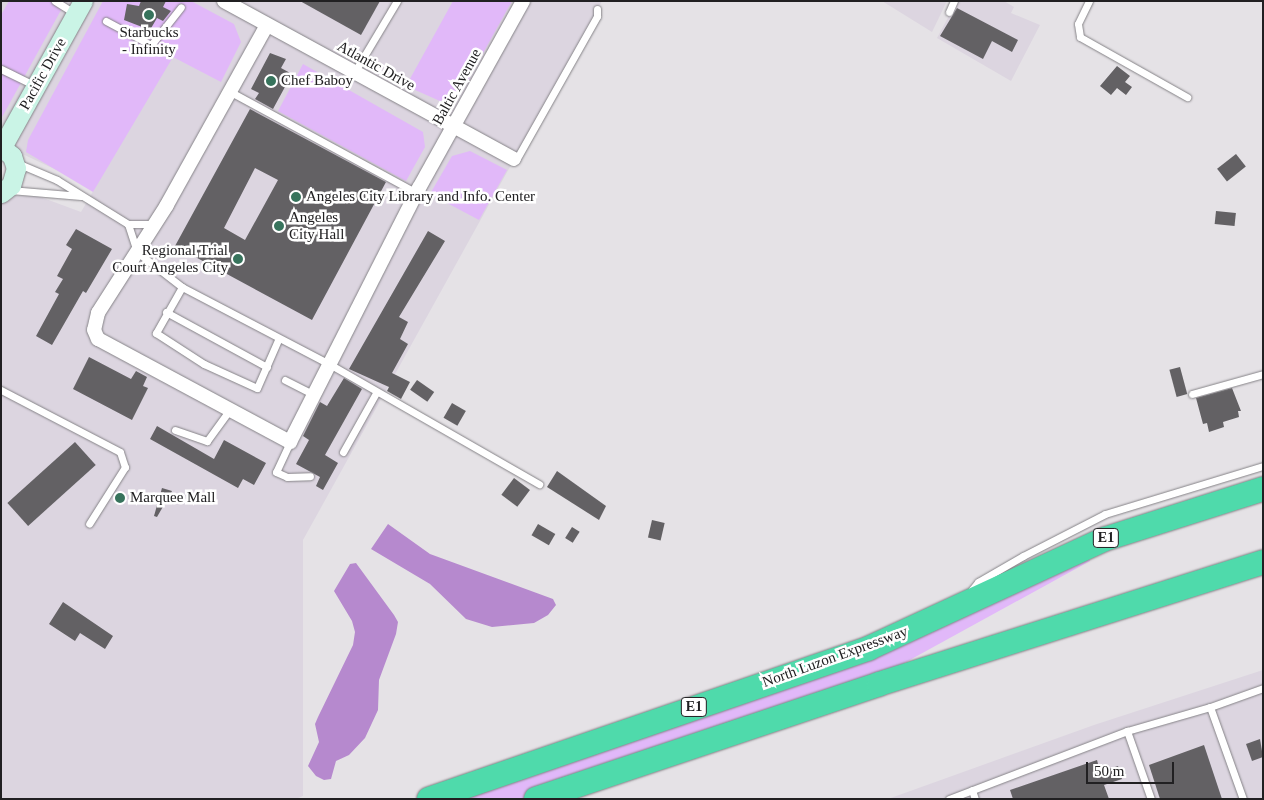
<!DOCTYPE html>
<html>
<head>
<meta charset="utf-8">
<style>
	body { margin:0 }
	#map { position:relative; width:1264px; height:800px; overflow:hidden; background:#e5e2e6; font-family:"Times New Roman",serif }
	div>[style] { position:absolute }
	.built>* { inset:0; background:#dcd5e0 }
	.green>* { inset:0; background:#e1b8f9 }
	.water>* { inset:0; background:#b689ce }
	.building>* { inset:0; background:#636164; transform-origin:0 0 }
	.roads { filter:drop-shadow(0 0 1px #858387) drop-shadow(0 0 1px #858387) }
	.service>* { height:7px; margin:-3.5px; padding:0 3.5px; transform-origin:3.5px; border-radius:3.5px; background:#fff }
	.minor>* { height:14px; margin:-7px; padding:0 7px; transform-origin:7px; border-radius:7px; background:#fff }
	.secondary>* { height:19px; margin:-9.5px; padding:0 9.5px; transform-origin:9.5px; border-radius:9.5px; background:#caf4e6 }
	.motorway>* { height:24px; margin:-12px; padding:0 12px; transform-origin:12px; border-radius:12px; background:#4fdaab }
	.dots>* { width:14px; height:14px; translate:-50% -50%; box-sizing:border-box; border:2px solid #fff; border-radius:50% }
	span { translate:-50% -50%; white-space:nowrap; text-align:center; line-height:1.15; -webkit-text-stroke:5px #fff; paint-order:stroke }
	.shield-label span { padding:1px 4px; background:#fff; border:1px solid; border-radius:4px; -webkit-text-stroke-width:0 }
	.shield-label { font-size:14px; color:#212022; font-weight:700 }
	.poi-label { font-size:15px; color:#212022 }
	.left { translate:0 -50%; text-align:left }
	.right { translate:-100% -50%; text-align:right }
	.street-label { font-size:15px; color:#212022 }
	.frame { position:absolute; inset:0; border:2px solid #212022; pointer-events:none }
	.scale { position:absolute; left:1086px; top:762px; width:88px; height:22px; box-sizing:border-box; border:2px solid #212022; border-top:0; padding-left:6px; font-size:15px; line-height:18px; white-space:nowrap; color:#212022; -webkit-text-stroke:4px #fff; paint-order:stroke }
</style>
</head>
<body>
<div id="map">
	<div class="built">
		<div style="clip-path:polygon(1px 1px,602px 1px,303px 540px,303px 796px,296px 799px,1px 799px,1px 196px,35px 195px,81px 212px,95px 188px,1px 144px)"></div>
		<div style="clip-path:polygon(882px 1px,947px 1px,932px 32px)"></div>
		<div style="clip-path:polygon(957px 1px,1004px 1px,1014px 7px,1011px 13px,1040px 25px,1011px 81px,937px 38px)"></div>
		<div style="clip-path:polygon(1263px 670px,1263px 799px,888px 799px,1094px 725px)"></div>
	</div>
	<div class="green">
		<div style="clip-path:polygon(9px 1px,66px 1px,1px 119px,1px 15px)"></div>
		<div style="clip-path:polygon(103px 1px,191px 1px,234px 24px,241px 42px,221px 82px,173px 57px,93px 192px,26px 152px,28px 140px)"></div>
		<div style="clip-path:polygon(453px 1px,512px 1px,462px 91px,455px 97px,440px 101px,406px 86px)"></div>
		<div style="clip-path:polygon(303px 64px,423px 132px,425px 147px,406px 181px,278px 111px)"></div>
		<div style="clip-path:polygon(470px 151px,507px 170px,479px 220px,430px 194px,452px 156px)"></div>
		<div style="clip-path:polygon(1087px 553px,1090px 561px,897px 667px,521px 799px,450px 799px)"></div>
	</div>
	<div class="water">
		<div style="clip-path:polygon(388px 524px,430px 554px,553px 599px,556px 605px,548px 615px,534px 623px,492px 627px,466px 619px,430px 584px,371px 549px)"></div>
		<div style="clip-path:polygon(356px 563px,394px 615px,398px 622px,396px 634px,379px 680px,378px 710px,365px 738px,349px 755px,336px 761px,331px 779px,324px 780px,316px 776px,308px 766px,319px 742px,315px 724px,318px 717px,353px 645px,355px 632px,352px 621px,334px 591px,350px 564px)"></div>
	</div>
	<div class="building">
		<div style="clip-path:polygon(141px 1px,166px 1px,163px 7px,171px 11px,163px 21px,157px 18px,150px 30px,124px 20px,127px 4px,139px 6px)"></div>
		<div style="clip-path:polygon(300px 1px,380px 1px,361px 35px)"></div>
		<div style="clip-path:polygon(957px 8px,1018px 40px,1012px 52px,992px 41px,983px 59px,940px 36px)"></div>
		<div style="clip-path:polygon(270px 53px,286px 59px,281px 68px,292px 74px,273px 109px,255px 99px,259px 93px,251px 89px)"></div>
		<div style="clip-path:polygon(1117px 66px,1130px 76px,1125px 82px,1132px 87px,1126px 95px,1117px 88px,1111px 95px,1100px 86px)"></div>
		<div style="clip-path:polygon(evenodd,250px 109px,386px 182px,312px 320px,175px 246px,250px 109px,255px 168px,278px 180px,245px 240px,224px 228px,255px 168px)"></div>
		<div style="left:1236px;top:154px;width:16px;height:24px;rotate:52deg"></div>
		<div style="left:1216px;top:211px;width:20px;height:13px;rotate:6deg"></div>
		<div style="clip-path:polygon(76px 229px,112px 249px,86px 293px,83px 291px,52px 345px,36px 336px,59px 294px,55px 292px,63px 279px,57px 276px,72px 249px,66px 245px)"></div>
		<div style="clip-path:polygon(428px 231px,445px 241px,399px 317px,408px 322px,400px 339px,408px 344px,392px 373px,410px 382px,401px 399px,387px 391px,389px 387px,349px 369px)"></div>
		<div style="clip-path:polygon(89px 357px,131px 379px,136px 371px,147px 377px,143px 386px,148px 388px,132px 420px,73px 389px)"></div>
		<div style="left:1180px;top:367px;width:28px;height:11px;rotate:75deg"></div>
		<div style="clip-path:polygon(344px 378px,362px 389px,325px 455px,338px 463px,323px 490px,316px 486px,320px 477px,296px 464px,309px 440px,303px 436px,320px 402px,327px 406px)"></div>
		<div style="left:417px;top:380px;width:21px;height:12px;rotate:35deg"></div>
		<div style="clip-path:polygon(1232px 388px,1241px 411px,1238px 411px,1239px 417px,1223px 422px,1224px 427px,1209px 432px,1207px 423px,1203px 424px,1196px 398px)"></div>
		<div style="left:452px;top:403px;width:16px;height:17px;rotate:30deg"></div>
		<div style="clip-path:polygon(157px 426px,214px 459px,224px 440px,266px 463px,254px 485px,243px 479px,238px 488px,150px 439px)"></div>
		<div style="left:75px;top:442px;width:31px;height:91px;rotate:48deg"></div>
		<div style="clip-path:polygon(557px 471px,606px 506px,599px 520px,547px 487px)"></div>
		<div style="left:514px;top:478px;width:20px;height:21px;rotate:37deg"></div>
		<div style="clip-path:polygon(162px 488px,172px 491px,157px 517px,154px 516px)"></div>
		<div style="left:652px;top:520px;width:13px;height:18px;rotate:13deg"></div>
		<div style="left:538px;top:524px;width:20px;height:13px;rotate:30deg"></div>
		<div style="left:572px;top:527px;width:9px;height:13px;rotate:32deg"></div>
		<div style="clip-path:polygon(63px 602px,113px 636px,105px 649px,80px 633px,75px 641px,49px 624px)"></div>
		<div style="clip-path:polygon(1260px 739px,1263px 757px,1252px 761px,1246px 744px)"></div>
		<div style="clip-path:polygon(1204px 745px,1222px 799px,1160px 799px,1149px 765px)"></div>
		<div style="clip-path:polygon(1097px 760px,1100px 772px,1118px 766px,1122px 779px,1104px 785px,1109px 799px,1013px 799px,1010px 790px)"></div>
	</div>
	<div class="roads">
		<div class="service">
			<div style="left:55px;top:1px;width:25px;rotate:32deg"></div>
			<div style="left:1089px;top:1px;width:25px;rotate:116deg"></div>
			<div style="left:1078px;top:24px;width:13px;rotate:81deg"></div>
			<div style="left:1080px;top:37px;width:123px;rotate:29.3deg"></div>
			<div style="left:949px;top:12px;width:12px;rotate:-66deg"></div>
			<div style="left:106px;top:21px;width:51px;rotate:28.1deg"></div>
			<div style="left:151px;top:45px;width:48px;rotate:-51.7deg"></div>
			<div style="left:1px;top:69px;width:39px;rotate:26deg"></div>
			<div style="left:354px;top:73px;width:84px;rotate:-59.2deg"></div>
			<div style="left:229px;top:91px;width:214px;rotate:28.5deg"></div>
			<div style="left:516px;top:160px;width:165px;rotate:-60.6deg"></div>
			<div style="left:597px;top:16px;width:7px;rotate:-90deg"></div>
			<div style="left:17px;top:163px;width:43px;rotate:23deg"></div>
			<div style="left:57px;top:180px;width:84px;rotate:31.8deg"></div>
			<div style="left:128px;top:224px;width:26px"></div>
			<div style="left:10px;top:190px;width:71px;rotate:4.8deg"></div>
			<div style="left:128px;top:224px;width:29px;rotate:72deg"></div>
			<div style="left:137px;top:252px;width:57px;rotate:37.9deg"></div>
			<div style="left:182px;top:287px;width:168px;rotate:27.6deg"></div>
			<div style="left:331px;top:365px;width:240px;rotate:29.8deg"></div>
			<div style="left:182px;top:287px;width:53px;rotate:119.5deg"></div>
			<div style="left:156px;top:333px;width:57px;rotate:32.9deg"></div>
			<div style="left:204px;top:364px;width:58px;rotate:24.4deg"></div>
			<div style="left:257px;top:388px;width:52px;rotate:-66.4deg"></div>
			<div style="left:166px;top:312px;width:115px;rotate:28.6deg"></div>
			<div style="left:285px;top:380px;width:34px;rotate:27deg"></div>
			<div style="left:1px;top:390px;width:134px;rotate:27.5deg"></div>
			<div style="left:120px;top:452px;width:16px;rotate:72deg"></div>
			<div style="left:125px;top:467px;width:67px;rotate:122.3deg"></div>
			<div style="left:1192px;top:394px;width:74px;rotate:-15.7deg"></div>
			<div style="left:175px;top:430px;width:34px;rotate:19deg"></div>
			<div style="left:207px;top:441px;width:36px;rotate:-54deg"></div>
			<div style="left:290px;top:442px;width:33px;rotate:115deg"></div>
			<div style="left:276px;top:472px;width:12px;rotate:24deg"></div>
			<div style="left:287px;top:477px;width:23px;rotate:-2deg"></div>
			<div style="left:343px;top:452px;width:68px;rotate:-60.8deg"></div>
			<div style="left:970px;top:592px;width:13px;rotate:-51deg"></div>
			<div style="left:978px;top:582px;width:52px;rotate:-30deg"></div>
			<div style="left:1023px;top:556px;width:92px;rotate:-27.1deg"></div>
			<div style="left:1105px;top:514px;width:165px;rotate:-16.9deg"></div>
			<div style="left:1210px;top:707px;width:56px;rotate:-19.7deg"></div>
			<div style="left:1127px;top:731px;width:72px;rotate:70.6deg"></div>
			<div style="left:972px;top:790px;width:9px;rotate:72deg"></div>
			<div style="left:949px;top:799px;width:191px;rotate:-20.9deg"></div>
			<div style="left:1127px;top:731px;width:86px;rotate:-16.1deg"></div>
			<div style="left:1210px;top:707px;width:98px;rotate:70.3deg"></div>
		</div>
		<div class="minor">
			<div style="left:224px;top:1px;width:330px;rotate:28.6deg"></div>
			<div style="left:267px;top:25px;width:206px;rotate:119.1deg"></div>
			<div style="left:167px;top:205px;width:128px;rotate:122.6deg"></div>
			<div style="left:98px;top:313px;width:17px;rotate:103deg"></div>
			<div style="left:94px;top:330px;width:10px;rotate:66deg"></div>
			<div style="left:98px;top:339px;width:218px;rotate:28.2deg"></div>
			<div style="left:290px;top:442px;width:285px;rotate:-63.1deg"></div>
			<div style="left:419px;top:188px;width:214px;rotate:-60.9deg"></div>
		</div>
		<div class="secondary">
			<div style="left:1px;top:147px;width:14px;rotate:39deg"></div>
			<div style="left:12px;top:156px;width:13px;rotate:72deg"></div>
			<div style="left:16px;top:168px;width:18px;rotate:106deg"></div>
			<div style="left:11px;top:185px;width:13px;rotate:141deg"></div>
			<div style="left:2px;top:147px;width:167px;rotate:-61deg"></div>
		</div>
		<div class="motorway">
			<div style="left:429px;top:799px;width:465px;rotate:-18.9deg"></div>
			<div style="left:869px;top:648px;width:260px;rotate:-24.8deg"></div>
			<div style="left:1105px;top:539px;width:166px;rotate:-17.6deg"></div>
			<div style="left:536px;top:799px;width:362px;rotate:-18.5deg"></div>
			<div style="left:879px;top:684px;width:403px;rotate:-17.6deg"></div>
		</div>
	</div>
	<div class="dots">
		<div style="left:149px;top:15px;background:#37735c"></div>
		<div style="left:271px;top:81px;background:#37735c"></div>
		<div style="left:296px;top:197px;background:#37735c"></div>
		<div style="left:279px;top:226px;background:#37735c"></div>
		<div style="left:238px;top:259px;background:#37735c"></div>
		<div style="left:120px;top:498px;background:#37735c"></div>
	</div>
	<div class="shield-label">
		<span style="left:1106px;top:538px">E1</span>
		<span style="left:694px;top:707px">E1</span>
	</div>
	<div class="poi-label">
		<span style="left:149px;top:41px">Starbucks<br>- Infinity</span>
		<span class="left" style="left:281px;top:81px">Chef Baboy</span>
		<span class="left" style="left:306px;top:197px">Angeles City Library and Info. Center</span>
		<span class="left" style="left:289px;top:226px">Angeles<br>City Hall</span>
		<span class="right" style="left:228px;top:259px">Regional Trial<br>Court Angeles City</span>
		<span class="left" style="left:130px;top:498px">Marquee Mall</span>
	</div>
	<div class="street-label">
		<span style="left:376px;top:66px;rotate:29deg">Atlantic Drive</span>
		<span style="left:43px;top:74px;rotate:-61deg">Pacific Drive</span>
		<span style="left:457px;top:87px;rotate:-61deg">Baltic Avenue</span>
		<span style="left:835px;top:657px;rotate:-20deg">North Luzon Expressway</span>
	</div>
	<div class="frame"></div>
	<div class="scale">50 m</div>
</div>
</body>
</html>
